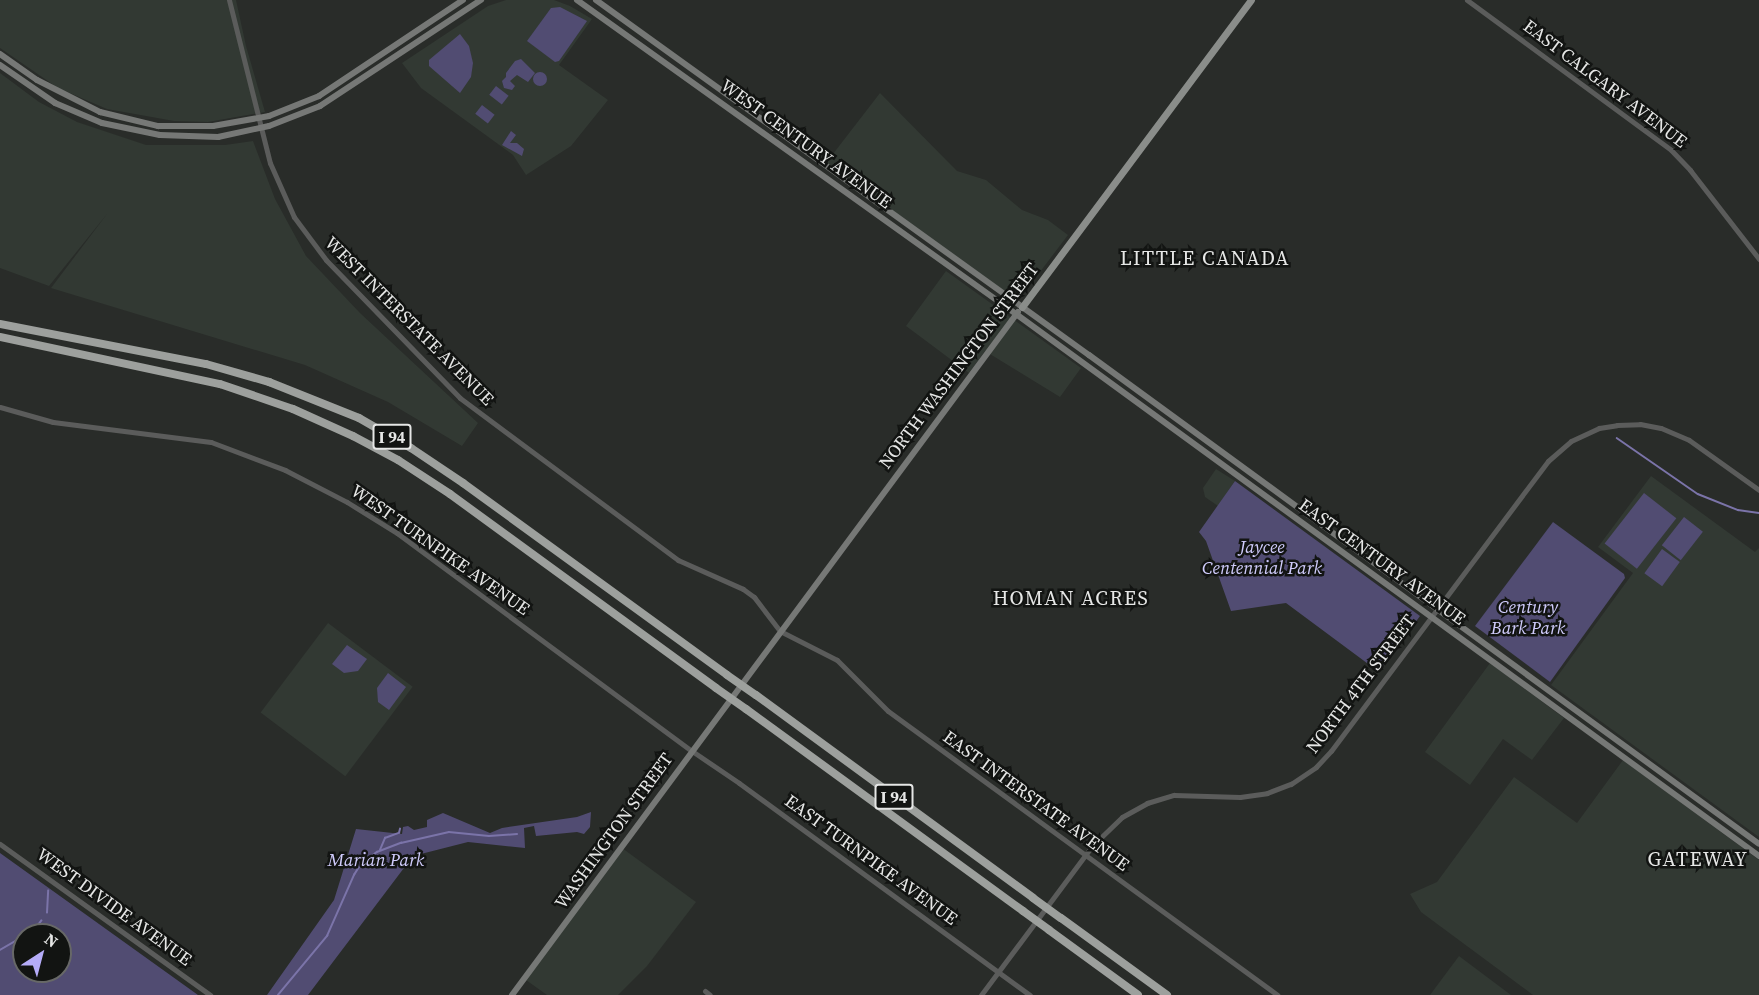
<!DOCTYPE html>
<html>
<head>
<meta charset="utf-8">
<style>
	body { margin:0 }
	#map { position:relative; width:1759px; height:995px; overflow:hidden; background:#292c29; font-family:"Source Serif 4",serif }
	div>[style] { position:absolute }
	.built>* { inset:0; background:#323933; transform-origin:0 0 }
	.green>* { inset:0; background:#514c72; transform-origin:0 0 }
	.round { border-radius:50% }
	.stream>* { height:1.5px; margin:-0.75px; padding:0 0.75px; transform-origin:0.75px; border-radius:0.75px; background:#7b74a9 }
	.tertiary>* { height:5px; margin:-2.5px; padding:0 2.5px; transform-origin:2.5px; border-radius:2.5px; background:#5b5c5b }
	.secondary>* { height:6px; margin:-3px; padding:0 3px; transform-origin:3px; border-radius:3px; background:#767876 }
	.primary>* { height:7px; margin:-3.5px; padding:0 3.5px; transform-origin:3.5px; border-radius:3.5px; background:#8a8d8a }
	.motorway>* { height:8px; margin:-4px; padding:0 4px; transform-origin:4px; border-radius:4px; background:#9da09d }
	.motorway-bridge>* { height:8px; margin:-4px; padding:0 4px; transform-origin:4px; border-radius:4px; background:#9da09d }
	span { translate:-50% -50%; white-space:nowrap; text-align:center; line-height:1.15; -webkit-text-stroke:5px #121412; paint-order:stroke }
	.shield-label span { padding:2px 4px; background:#121412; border:2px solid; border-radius:4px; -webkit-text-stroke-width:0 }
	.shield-label { font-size:16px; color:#e6e7e6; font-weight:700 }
	.street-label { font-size:18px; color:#e6e7e6 }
	.park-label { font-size:18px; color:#d0ccfc; font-style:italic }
	.neighbourhood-label { font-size:20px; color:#e6e7e6; letter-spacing:1.5px }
	.north { position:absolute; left:12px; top:923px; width:60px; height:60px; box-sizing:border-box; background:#121412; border:2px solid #676867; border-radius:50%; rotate:36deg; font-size:16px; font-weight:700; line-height:24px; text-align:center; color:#e6e7e6 }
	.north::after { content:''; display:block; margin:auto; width:21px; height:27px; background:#b5acf8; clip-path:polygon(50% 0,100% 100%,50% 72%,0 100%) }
</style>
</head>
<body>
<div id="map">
	<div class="built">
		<div style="clip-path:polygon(0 0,236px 0,246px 46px,265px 112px,208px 122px,174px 121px,107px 109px,58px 88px,0 48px)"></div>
		<div style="clip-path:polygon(506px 0,554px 0,570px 6px,592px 19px,559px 65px,608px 100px,571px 146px,526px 175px,513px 155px,421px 88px,402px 63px,488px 6px)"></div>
		<div style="clip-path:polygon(0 73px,39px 102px,77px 122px,146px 145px,225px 145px,253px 141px,275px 199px,306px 256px,360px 313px,478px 423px,462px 446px,388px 402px,305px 365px,51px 288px,107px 214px,49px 286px,0 268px)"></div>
		<div style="clip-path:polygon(880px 93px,957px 171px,986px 180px,1022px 210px,1048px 220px,1068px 235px,1018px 301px,826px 163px)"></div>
		<div style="clip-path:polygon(946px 271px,1081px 368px,1060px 397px,985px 351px,969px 373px,906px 326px)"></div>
		<div style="clip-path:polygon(1216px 469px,1235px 481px,1218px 506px,1205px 497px,1203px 488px)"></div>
		<div style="clip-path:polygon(1651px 476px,1755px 552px,1759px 548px,1759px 837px,1551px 685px,1633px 573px,1598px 547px)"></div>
		<div style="left:328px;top:623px;width:106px;height:112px;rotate:37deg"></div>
		<div style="clip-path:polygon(1490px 663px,1564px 718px,1532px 760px,1503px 739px,1470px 785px,1425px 752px)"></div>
		<div style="clip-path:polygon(1623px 760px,1759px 860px,1759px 995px,1533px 995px,1421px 912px,1410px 894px,1437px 882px,1514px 777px,1577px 823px)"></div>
		<div style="clip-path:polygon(622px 848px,696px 902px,647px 966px,618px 995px,547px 995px,526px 980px)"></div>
		<div style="clip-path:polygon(1459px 956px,1511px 995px,1430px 995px)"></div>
	</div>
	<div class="green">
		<div style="clip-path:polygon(560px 7px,587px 21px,559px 61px,555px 62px,527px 41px,551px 8px)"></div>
		<div style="clip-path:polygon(460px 34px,469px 46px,473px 63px,471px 77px,460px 93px,429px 66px,429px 60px)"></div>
		<div style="clip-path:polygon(521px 59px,535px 73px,528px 82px,517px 75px,510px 81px,515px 86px,512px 90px,504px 88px,502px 81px,506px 77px,506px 73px,515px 61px)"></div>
		<div class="round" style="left:533px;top:72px;width:14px;height:14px"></div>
		<div style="left:496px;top:86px;width:16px;height:11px;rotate:38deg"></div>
		<div style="left:482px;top:105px;width:16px;height:11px;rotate:38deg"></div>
		<div style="clip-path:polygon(511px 131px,516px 135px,510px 143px,517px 143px,524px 149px,522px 156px,502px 145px)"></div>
		<div style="clip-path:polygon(1235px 481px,1420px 616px,1379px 672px,1286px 603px,1231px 611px,1206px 541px,1199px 532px)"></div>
		<div style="left:1644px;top:493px;width:41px;height:64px;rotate:38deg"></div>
		<div style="left:1684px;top:517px;width:24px;height:36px;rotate:38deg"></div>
		<div style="clip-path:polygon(1553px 522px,1624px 574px,1625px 578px,1550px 682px,1475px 626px)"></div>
		<div style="left:1662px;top:549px;width:22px;height:30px;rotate:36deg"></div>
		<div style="clip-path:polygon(347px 645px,367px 659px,358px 671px,344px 673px,332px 664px)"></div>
		<div style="clip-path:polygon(388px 673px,406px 687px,389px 710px,378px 702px,377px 688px)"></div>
		<div style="clip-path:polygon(591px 812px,590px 827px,584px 834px,577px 832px,536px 836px,534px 826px,524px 828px,525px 848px,468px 842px,413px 856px,308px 995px,267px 995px,334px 900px,356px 829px,402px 834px,403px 827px,408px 826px,414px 830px,427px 827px,427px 820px,443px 813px,490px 833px,502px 828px,577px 817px)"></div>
		<div style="clip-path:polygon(evenodd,0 853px,198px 995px,0 995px,0 853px,24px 935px,60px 935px,60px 971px,24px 971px,24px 935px)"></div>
	</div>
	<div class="stream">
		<div style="left:1617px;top:438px;width:98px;rotate:34.7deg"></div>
		<div style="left:1698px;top:494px;width:43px;rotate:21.8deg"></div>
		<div style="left:1738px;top:510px;width:21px;rotate:8deg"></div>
		<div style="left:380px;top:850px;width:13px;rotate:-67deg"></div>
		<div style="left:385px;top:838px;width:15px;rotate:-20deg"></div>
		<div style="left:399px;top:833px;width:4px;rotate:-76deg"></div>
		<div style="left:47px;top:913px;width:22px;rotate:-87deg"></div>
		<div style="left:25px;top:935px;width:13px;rotate:-32deg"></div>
		<div style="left:36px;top:928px;width:9px;rotate:-54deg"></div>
		<div style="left:0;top:950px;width:28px;rotate:-30deg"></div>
		<div style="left:278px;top:995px;width:77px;rotate:-50.3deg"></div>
		<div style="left:327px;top:936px;width:67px;rotate:-66.1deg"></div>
		<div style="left:354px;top:875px;width:13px;rotate:-58deg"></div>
		<div style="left:361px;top:864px;width:20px;rotate:-37deg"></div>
		<div style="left:377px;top:852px;width:26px;rotate:-21deg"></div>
		<div style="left:401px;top:843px;width:49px;rotate:-12.9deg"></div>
		<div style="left:449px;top:832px;width:40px;rotate:5.7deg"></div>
		<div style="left:489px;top:836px;width:28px;rotate:-4deg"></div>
	</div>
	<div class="tertiary">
		<div style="left:229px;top:0;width:168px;rotate:75.9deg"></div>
		<div style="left:270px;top:163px;width:59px;rotate:66deg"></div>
		<div style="left:294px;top:217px;width:54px;rotate:53.3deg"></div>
		<div style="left:326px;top:260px;width:192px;rotate:45.8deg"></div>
		<div style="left:460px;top:398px;width:272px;rotate:36.6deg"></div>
		<div style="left:678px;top:560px;width:71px;rotate:24deg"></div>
		<div style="left:743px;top:589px;width:14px;rotate:36deg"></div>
		<div style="left:754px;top:597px;width:43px;rotate:52.6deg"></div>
		<div style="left:780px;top:631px;width:64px;rotate:27deg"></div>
		<div style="left:837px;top:660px;width:72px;rotate:45deg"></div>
		<div style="left:888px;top:711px;width:482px;rotate:36.1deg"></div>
		<div style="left:1467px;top:0;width:253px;rotate:36.3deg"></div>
		<div style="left:1671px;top:150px;width:28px;rotate:46deg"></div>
		<div style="left:1690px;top:170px;width:113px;rotate:52.2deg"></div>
		<div style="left:0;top:407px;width:55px;rotate:15.8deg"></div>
		<div style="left:53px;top:422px;width:159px;rotate:7.2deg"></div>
		<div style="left:211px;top:442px;width:79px;rotate:20.7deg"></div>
		<div style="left:285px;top:470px;width:70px;rotate:27.3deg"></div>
		<div style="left:347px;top:502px;width:59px;rotate:31.8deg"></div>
		<div style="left:397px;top:533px;width:367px;rotate:36.5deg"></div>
		<div style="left:692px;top:751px;width:57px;rotate:34.2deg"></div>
		<div style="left:739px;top:783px;width:360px;rotate:36.1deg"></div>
		<div style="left:0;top:844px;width:259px;rotate:35.7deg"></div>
		<div style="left:705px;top:991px;width:6px;rotate:39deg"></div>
		<div style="left:981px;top:995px;width:187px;rotate:-53.3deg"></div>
		<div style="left:1093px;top:845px;width:40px;rotate:-44deg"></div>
		<div style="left:1122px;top:817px;width:29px;rotate:-29deg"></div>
		<div style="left:1147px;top:803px;width:28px;rotate:-17deg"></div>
		<div style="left:1174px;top:795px;width:66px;rotate:1.7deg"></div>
		<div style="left:1240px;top:797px;width:27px;rotate:-8deg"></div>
		<div style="left:1267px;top:793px;width:26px;rotate:-21deg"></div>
		<div style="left:1291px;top:784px;width:30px;rotate:-34deg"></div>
		<div style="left:1316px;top:767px;width:22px;rotate:-47deg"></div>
		<div style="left:1331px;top:751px;width:362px;rotate:-53.2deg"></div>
		<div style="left:1548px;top:461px;width:30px;rotate:-41deg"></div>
		<div style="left:1571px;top:441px;width:31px;rotate:-25deg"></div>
		<div style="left:1599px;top:428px;width:18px;rotate:-9deg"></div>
		<div style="left:1617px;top:425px;width:23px;rotate:-2deg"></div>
		<div style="left:1640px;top:424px;width:21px;rotate:11deg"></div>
		<div style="left:1661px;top:428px;width:30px;rotate:23deg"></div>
		<div style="left:1689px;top:440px;width:86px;rotate:35.5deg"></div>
	</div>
	<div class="secondary">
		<div style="left:577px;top:0;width:540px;rotate:35.57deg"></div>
		<div style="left:1016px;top:314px;width:920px;rotate:36.11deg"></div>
		<div style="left:596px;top:0;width:608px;rotate:35.76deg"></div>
		<div style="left:1089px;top:355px;width:829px;rotate:36.12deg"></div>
		<div style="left:0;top:54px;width:45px;rotate:35.1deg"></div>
		<div style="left:37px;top:80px;width:71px;rotate:26.9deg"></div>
		<div style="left:100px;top:112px;width:60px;rotate:13.6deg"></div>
		<div style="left:158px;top:126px;width:55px"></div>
		<div style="left:213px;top:126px;width:57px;rotate:-10.1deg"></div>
		<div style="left:269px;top:116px;width:54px;rotate:-21.8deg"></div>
		<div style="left:319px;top:96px;width:173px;rotate:-33.7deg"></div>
		<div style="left:0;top:65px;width:67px;rotate:34.6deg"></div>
		<div style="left:55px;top:103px;width:51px;rotate:23.1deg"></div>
		<div style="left:102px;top:123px;width:59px;rotate:11.7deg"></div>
		<div style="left:160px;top:135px;width:58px;rotate:2deg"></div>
		<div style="left:218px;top:137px;width:52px;rotate:-12.2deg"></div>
		<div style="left:269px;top:126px;width:55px;rotate:-21.4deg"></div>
		<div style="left:320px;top:106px;width:193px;rotate:-33.4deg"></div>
		<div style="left:512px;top:995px;width:850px;rotate:-53.47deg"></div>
	</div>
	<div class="primary">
		<div style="left:1022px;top:307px;width:383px;rotate:-53.3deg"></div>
	</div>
	<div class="motorway">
		<div style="left:0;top:324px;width:210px;rotate:11deg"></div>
		<div style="left:206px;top:364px;width:66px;rotate:15.9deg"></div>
		<div style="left:269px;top:382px;width:97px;rotate:21.8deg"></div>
		<div style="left:359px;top:418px;width:60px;rotate:30deg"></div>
		<div style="left:411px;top:448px;width:63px;rotate:33.9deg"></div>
		<div style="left:463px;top:483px;width:326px;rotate:36deg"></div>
		<div style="left:0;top:337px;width:225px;rotate:12.1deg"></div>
		<div style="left:220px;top:384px;width:77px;rotate:18.9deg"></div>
		<div style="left:293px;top:409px;width:66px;rotate:24.2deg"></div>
		<div style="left:353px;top:436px;width:51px;rotate:28.1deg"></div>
		<div style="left:398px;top:460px;width:62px;rotate:33.2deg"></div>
		<div style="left:450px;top:494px;width:329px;rotate:36.1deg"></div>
		<div style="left:756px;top:695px;width:343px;rotate:36.2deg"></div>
		<div style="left:746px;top:709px;width:343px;rotate:36.1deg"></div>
		<div style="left:1061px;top:918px;width:131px;rotate:36deg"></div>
		<div style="left:1049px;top:930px;width:110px;rotate:36.1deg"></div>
	</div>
	<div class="motorway-bridge">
		<div style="left:727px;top:675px;width:35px;rotate:35deg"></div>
		<div style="left:716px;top:688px;width:37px;rotate:35deg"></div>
		<div style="left:1033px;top:898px;width:34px;rotate:36deg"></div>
		<div style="left:1023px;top:911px;width:32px;rotate:36deg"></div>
	</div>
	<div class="shield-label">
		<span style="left:392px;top:437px">I 94</span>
		<span style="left:894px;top:797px">I 94</span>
	</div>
	<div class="street-label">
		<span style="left:1605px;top:84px;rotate:37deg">EAST CALGARY AVENUE</span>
		<span style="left:806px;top:144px;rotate:36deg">WEST CENTURY AVENUE</span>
		<span style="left:409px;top:321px;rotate:45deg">WEST INTERSTATE AVENUE</span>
		<span style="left:959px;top:366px;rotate:-53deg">NORTH WASHINGTON STREET</span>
		<span style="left:440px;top:550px;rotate:35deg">WEST TURNPIKE AVENUE</span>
		<span style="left:1382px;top:562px;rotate:36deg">EAST CENTURY AVENUE</span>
		<span style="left:1361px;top:684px;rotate:-53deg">NORTH 4TH STREET</span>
		<span style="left:1036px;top:801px;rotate:36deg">EAST INTERSTATE AVENUE</span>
		<span style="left:614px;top:831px;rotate:-54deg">WASHINGTON STREET</span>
		<span style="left:871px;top:860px;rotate:36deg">EAST TURNPIKE AVENUE</span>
		<span style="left:114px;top:907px;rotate:36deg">WEST DIVIDE AVENUE</span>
	</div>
	<div class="park-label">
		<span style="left:1262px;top:558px">Jaycee<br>Centennial Park</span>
		<span style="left:1528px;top:618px">Century<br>Bark Park</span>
		<span style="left:376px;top:860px">Marian Park</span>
	</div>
	<div class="neighbourhood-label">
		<span style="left:1205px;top:258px">LITTLE CANADA</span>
		<span style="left:1071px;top:598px">HOMAN ACRES</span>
		<span style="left:1698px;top:859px">GATEWAY</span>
	</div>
	<div class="north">N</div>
</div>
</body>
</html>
